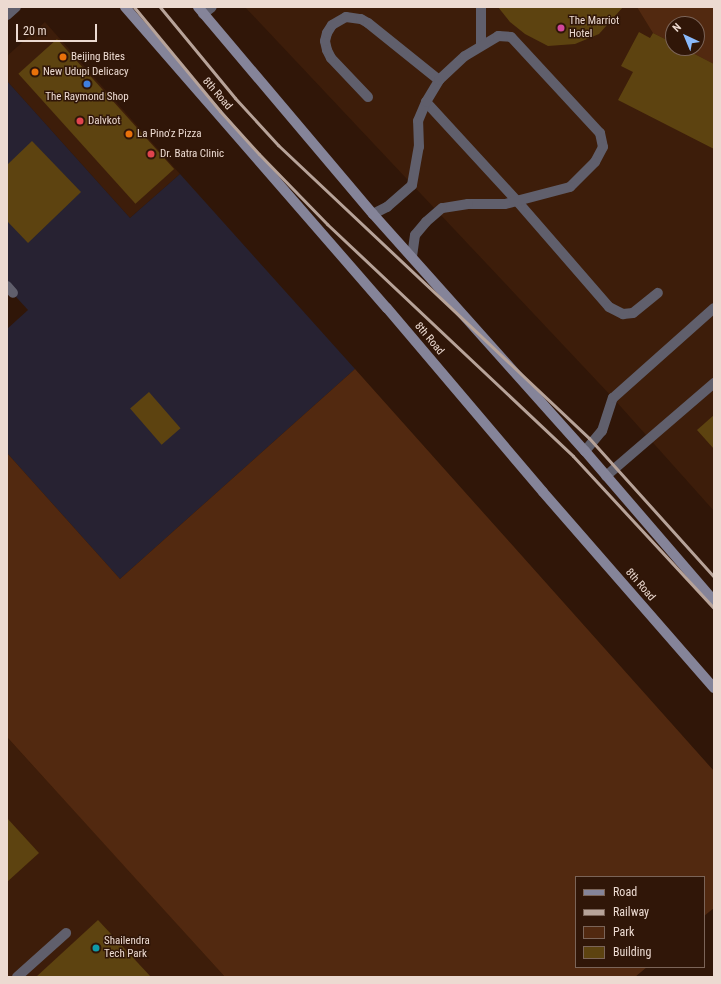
<!DOCTYPE html>
<html>
<head>
<meta charset="utf-8">
<style>
	body { margin:0 }
	#map { position:relative; width:721px; height:984px; overflow:hidden; background:#301608; font-family:"Roboto Condensed",sans-serif }
	div>[style] { position:absolute }
	.built>* { inset:0; background:#3d1d0a }
	.industrial>* { inset:0; background:#272232 }
	.green>* { inset:0; background:#522910 }
	.building>* { inset:0; background:#5d4310; transform-origin:0 0 }
	.service>* { height:10px; margin:-5px; padding:0 5px; transform-origin:5px; border-radius:5px; background:#605f6c }
	.tertiary>* { height:10px; margin:-5px; padding:0 5px; transform-origin:5px; border-radius:5px; background:#605f6c }
	.secondary>* { height:10px; margin:-5px; padding:0 5px; transform-origin:5px; border-radius:5px; background:#858499 }
	.rail>* { height:3px; margin:-1.5px; padding:0 1.5px; transform-origin:1.5px; border-radius:1.5px; background:#b7a399 }
	.dots>* { width:11px; height:11px; translate:-50% -50%; box-sizing:border-box; border:2px solid #301608; border-radius:50% }
	span { translate:-50% -50%; white-space:nowrap; text-align:center; line-height:1.15; -webkit-text-stroke:3px #301608; paint-order:stroke }
	.poi-label { font-size:11px; color:#ecdad1 }
	.left { translate:0 -50%; text-align:left }
	.street-label { font-size:11px; color:#ecdad1 }
	.frame { position:absolute; inset:0; border:8px solid #ecdad1; pointer-events:none }
	.legend { position:absolute; left:575px; top:876px; width:130px; height:92px; box-sizing:border-box; background:#301608; border:1px solid #7b6458; margin:0; padding:5px 7px; list-style:none; font-size:12px; color:#ecdad1 }
	.legend li { display:flex; align-items:center; gap:8px; height:20px }
	.legend b { width:20px; border:1px solid #7b6458 }
	.north { position:absolute; left:665px; top:16px; width:40px; height:40px; box-sizing:border-box; background:#301608; border:1px solid #7b6458; border-radius:50%; rotate:316deg; font-size:11px; font-weight:700; line-height:16px; text-align:center; color:#ecdad1 }
	.north::after { content:''; display:block; margin:auto; width:14px; height:18px; background:#8abafc; clip-path:polygon(50% 0,100% 100%,50% 72%,0 100%) }
	.scale { position:absolute; left:16px; top:24px; width:81px; height:18px; box-sizing:border-box; border:2px solid #ecdad1; border-top:0; padding-left:5px; font-size:12px; line-height:14px; white-space:nowrap; color:#ecdad1; -webkit-text-stroke:3px #301608; paint-order:stroke }
</style>
</head>
<body>
<div id="map">
	<div class="built">
		<div style="clip-path:polygon(evenodd,245px 7px,714px 7px,714px 511px,613px 398px,245px 7px,673px 24px,697px 24px,697px 48px,673px 48px,673px 24px)"></div>
		<div style="clip-path:polygon(45px 22px,180px 174px,130px 218px,7px 81px,7px 56px)"></div>
		<div style="clip-path:polygon(7px 737px,137px 879px,225px 977px,7px 977px)"></div>
	</div>
	<div class="industrial">
		<div style="clip-path:polygon(7px 81px,130px 218px,180px 174px,355px 369px,120px 579px,7px 453px,7px 329px,28px 310px,7px 287px)"></div>
	</div>
	<div class="green">
		<div style="clip-path:polygon(637px 7px,714px 7px,714px 64px,683px 48px,697px 48px,697px 24px,673px 24px,673px 43px,653px 33px)"></div>
		<div style="clip-path:polygon(355px 369px,714px 771px,714px 908px,704px 916px,704px 877px,576px 877px,576px 967px,647px 967px,635px 977px,225px 977px,7px 737px,7px 453px,120px 579px)"></div>
	</div>
	<div class="building">
		<div style="clip-path:polygon(498px 7px,623px 7px,599px 34px,575px 44px,548px 46px,525px 34px,510px 22px)"></div>
		<div style="clip-path:polygon(639px 32px,650px 38px,653px 33px,673px 43px,673px 48px,683px 48px,714px 64px,714px 149px,618px 100px,633px 72px,621px 66px)"></div>
		<div style="left:57px;top:39px;width:175px;height:52px;rotate:48deg"></div>
		<div style="clip-path:polygon(32px 141px,81px 192px,28px 243px,7px 221px,7px 165px)"></div>
		<div style="left:149px;top:392px;width:48px;height:25px;rotate:49deg"></div>
		<div style="clip-path:polygon(714px 415px,714px 449px,697px 430px)"></div>
		<div style="clip-path:polygon(7px 818px,39px 853px,7px 882px)"></div>
		<div style="clip-path:polygon(98px 920px,151px 977px,36px 977px)"></div>
	</div>
	<div class="service">
		<div style="left:203px;top:14px;width:11px;rotate:-38deg"></div>
		<div style="left:481px;top:45px;width:38px;rotate:-90deg"></div>
		<div style="left:368px;top:97px;width:54px;rotate:-133.5deg"></div>
		<div style="left:331px;top:58px;width:9px;rotate:-117deg"></div>
		<div style="left:327px;top:50px;width:9px;rotate:-103deg"></div>
		<div style="left:325px;top:41px;width:8px;rotate:-76deg"></div>
		<div style="left:327px;top:33px;width:9px;rotate:-58deg"></div>
		<div style="left:332px;top:25px;width:16px;rotate:-30deg"></div>
		<div style="left:346px;top:17px;width:15px;rotate:8deg"></div>
		<div style="left:361px;top:19px;width:8px;rotate:30deg"></div>
		<div style="left:368px;top:23px;width:91px;rotate:38.8deg"></div>
		<div style="left:426px;top:102px;width:134px;rotate:47.4deg"></div>
		<div style="left:517px;top:201px;width:140px;rotate:49deg"></div>
		<div style="left:609px;top:307px;width:16px;rotate:27deg"></div>
		<div style="left:623px;top:314px;width:10px;rotate:-6deg"></div>
		<div style="left:633px;top:313px;width:32px;rotate:-39deg"></div>
		<div style="left:373px;top:214px;width:16px;rotate:-27deg"></div>
		<div style="left:387px;top:207px;width:33px;rotate:-41deg"></div>
		<div style="left:412px;top:185px;width:39px;rotate:-80deg"></div>
		<div style="left:419px;top:147px;width:26px;rotate:-92deg"></div>
		<div style="left:418px;top:121px;width:21px;rotate:-67deg"></div>
		<div style="left:426px;top:102px;width:26px;rotate:-59deg"></div>
		<div style="left:439px;top:80px;width:35px;rotate:-43deg"></div>
		<div style="left:465px;top:56px;width:39px;rotate:-31deg"></div>
		<div style="left:498px;top:36px;width:13px;rotate:4deg"></div>
		<div style="left:511px;top:37px;width:131px;rotate:47.2deg"></div>
		<div style="left:600px;top:133px;width:14px;rotate:78deg"></div>
		<div style="left:603px;top:147px;width:17px;rotate:118deg"></div>
		<div style="left:595px;top:162px;width:35px;rotate:135deg"></div>
		<div style="left:570px;top:187px;width:67px;rotate:165.3deg"></div>
		<div style="left:505px;top:204px;width:37px;rotate:180deg"></div>
		<div style="left:468px;top:204px;width:26px;rotate:171deg"></div>
		<div style="left:442px;top:208px;width:21px;rotate:139deg"></div>
		<div style="left:426px;top:222px;width:17px;rotate:130deg"></div>
		<div style="left:415px;top:235px;width:22px;rotate:98deg"></div>
		<div style="left:7px;top:286px;width:9px;rotate:49deg"></div>
		<div style="left:585px;top:451px;width:26px;rotate:-50deg"></div>
		<div style="left:602px;top:431px;width:35px;rotate:-72deg"></div>
		<div style="left:613px;top:398px;width:135px;rotate:-41.7deg"></div>
		<div style="left:606px;top:476px;width:143px;rotate:-40.7deg"></div>
		<div style="left:17px;top:977px;width:66px;rotate:-41.9deg"></div>
	</div>
	<div class="tertiary">
		<div style="left:7px;top:15px;width:12px;rotate:-42deg"></div>
	</div>
	<div class="secondary">
		<div style="left:125px;top:7px;width:399px;rotate:49deg"></div>
		<div style="left:387px;top:308px;width:241px;rotate:49.7deg"></div>
		<div style="left:543px;top:492px;width:260px;rotate:48.9deg"></div>
		<div style="left:198px;top:7px;width:271px;rotate:49.8deg"></div>
		<div style="left:373px;top:214px;width:318px;rotate:48.2deg"></div>
		<div style="left:585px;top:451px;width:198px;rotate:49.3deg"></div>
	</div>
	<div class="rail">
		<div style="left:134px;top:7px;width:135px;rotate:50.4deg"></div>
		<div style="left:220px;top:111px;width:58px;rotate:47.8deg"></div>
		<div style="left:259px;top:154px;width:98px;rotate:45.8deg"></div>
		<div style="left:327px;top:224px;width:338px;rotate:43.3deg"></div>
		<div style="left:573px;top:456px;width:207px;rotate:47.2deg"></div>
		<div style="left:160px;top:7px;width:118px;rotate:50.5deg"></div>
		<div style="left:235px;top:98px;width:64px;rotate:47.5deg"></div>
		<div style="left:278px;top:145px;width:427px;rotate:43.3deg"></div>
		<div style="left:589px;top:438px;width:187px;rotate:48deg"></div>
	</div>
	<div class="dots">
		<div style="left:561px;top:28px;background:#d1479c"></div>
		<div style="left:63px;top:57px;background:#e8710a"></div>
		<div style="left:35px;top:72px;background:#e8710a"></div>
		<div style="left:87px;top:84px;background:#3f7fe0"></div>
		<div style="left:80px;top:121px;background:#e0444e"></div>
		<div style="left:129px;top:134px;background:#e8710a"></div>
		<div style="left:151px;top:154px;background:#e0444e"></div>
		<div style="left:96px;top:948px;background:#0f9aa8"></div>
	</div>
	<div class="poi-label">
		<span class="left" style="left:569px;top:28px">The Marriot<br>Hotel</span>
		<span class="left" style="left:71px;top:57px">Beijing Bites</span>
		<span class="left" style="left:43px;top:72px">New Udupi Delicacy</span>
		<span style="left:87px;top:97px">The Raymond Shop</span>
		<span class="left" style="left:88px;top:121px">Dalvkot</span>
		<span class="left" style="left:137px;top:134px">La Pino'z Pizza</span>
		<span class="left" style="left:160px;top:154px">Dr. Batra Clinic</span>
		<span class="left" style="left:104px;top:948px">Shailendra<br>Tech Park</span>
	</div>
	<div class="street-label">
		<span style="left:217px;top:94px;rotate:49deg">8th Road</span>
		<span style="left:429px;top:339px;rotate:50deg">8th Road</span>
		<span style="left:640px;top:585px;rotate:49deg">8th Road</span>
	</div>
	<div class="frame"></div>
	<ul class="legend">
	<li><b style="height:5px;background:#858499"></b>Road</li>
	<li><b style="height:5px;background:#b7a399"></b>Railway</li>
	<li><b style="height:11px;background:#522910"></b>Park</li>
	<li><b style="height:11px;background:#5d4310"></b>Building</li>
	</ul>
	<div class="north">N</div>
	<div class="scale">20 m</div>
</div>
</body>
</html>
